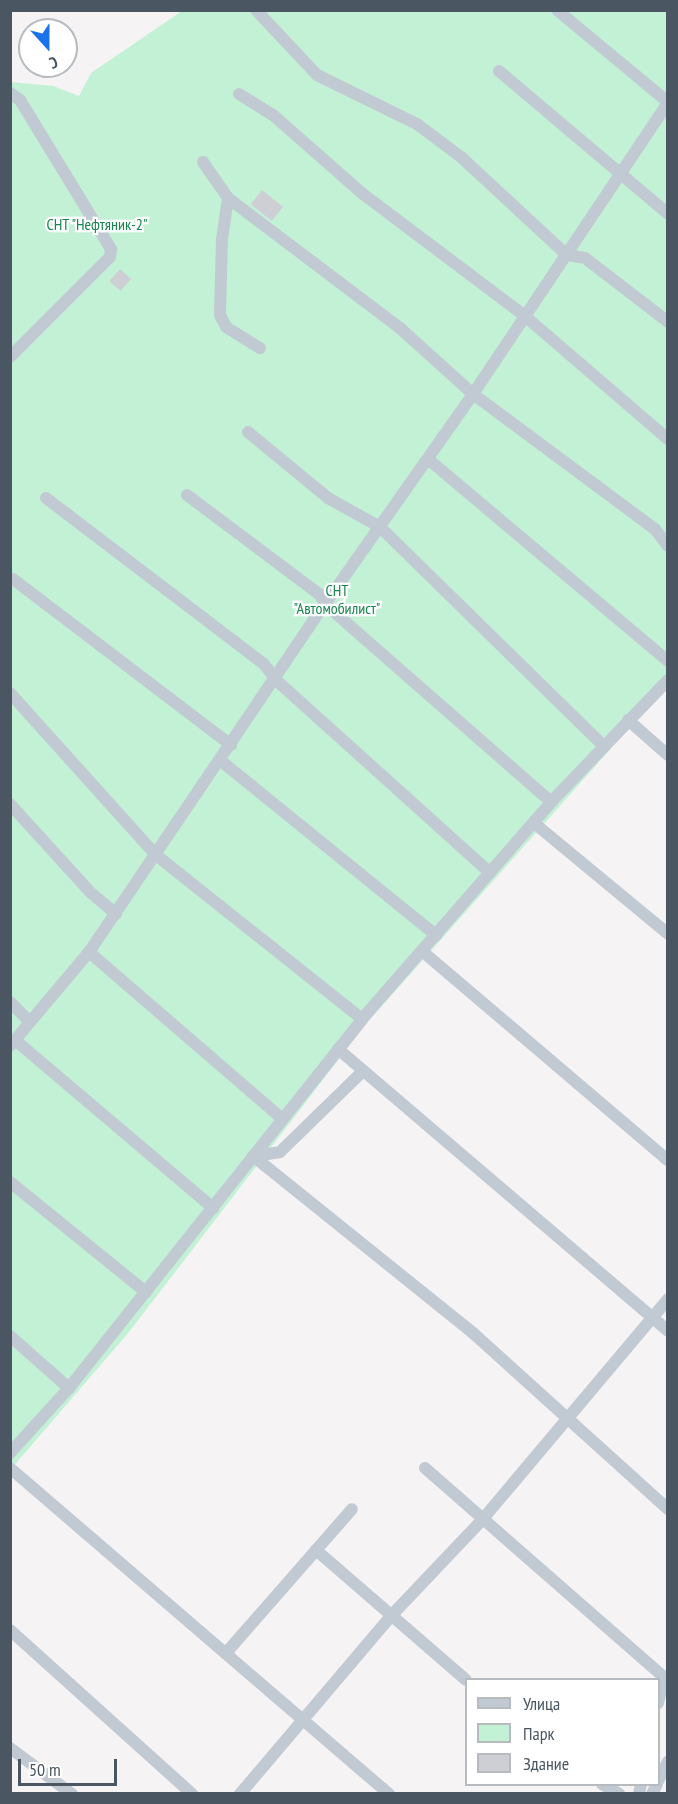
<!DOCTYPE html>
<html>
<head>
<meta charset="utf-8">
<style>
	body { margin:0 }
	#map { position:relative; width:678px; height:1804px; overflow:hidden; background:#f5f3f3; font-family:"PT Sans Narrow",sans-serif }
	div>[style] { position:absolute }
	.green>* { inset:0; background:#c3f1d5 }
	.building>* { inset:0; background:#cdcfd5; transform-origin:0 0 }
	.minor>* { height:12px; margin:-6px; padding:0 6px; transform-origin:6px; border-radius:6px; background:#c1cad2 }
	span { translate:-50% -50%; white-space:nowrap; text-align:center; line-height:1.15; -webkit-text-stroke:4.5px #fff; paint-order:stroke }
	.park-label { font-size:16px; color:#17864f }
	.frame { position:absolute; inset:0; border:12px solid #4a5661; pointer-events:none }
	.legend { position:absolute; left:465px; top:1678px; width:195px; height:108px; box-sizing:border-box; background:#fff; border:2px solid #b7bbc0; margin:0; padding:8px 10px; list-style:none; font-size:18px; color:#4a5661 }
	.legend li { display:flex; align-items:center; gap:12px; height:30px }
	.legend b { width:30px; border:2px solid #b7bbc0 }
	.north { position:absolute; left:18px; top:18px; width:60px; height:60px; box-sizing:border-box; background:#fff; border:2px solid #b7bbc0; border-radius:50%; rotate:159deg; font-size:16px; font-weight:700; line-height:24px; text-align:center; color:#4a5661 }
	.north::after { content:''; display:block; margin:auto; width:21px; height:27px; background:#1a73e8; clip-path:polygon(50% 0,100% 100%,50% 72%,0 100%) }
	.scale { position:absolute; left:18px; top:1759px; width:99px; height:27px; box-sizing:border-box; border:3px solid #4a5661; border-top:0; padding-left:8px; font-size:18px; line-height:21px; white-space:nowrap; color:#4a5661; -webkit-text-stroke:4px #fff; paint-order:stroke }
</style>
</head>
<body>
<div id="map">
	<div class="green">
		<div style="clip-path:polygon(182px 11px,667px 11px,667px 690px,639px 717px,365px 1025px,129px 1332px,11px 1469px,11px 82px,53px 86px,79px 96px,91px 73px)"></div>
	</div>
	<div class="building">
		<div style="left:262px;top:190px;width:27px;height:18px;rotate:39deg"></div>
		<div style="left:120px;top:269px;width:15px;height:16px;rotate:42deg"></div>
	</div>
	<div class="minor">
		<div style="left:256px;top:10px;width:89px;rotate:46.8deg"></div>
		<div style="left:317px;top:75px;width:111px;rotate:26.1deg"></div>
		<div style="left:417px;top:124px;width:55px;rotate:36.9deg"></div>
		<div style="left:461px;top:157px;width:144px;rotate:42.8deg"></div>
		<div style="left:567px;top:255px;width:18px;rotate:9deg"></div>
		<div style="left:585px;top:258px;width:105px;rotate:37.6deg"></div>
		<div style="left:557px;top:10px;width:144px;rotate:39.7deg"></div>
		<div style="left:499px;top:71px;width:221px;rotate:40.2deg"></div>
		<div style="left:10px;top:93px;width:12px;rotate:35deg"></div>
		<div style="left:20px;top:100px;width:175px;rotate:58.6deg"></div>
		<div style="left:111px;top:249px;width:8px;rotate:97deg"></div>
		<div style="left:110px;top:257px;width:141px;rotate:135deg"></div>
		<div style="left:239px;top:94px;width:40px;rotate:32deg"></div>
		<div style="left:273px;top:115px;width:120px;rotate:41.3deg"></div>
		<div style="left:363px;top:194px;width:204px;rotate:37deg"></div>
		<div style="left:526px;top:317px;width:187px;rotate:40.7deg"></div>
		<div style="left:203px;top:162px;width:44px;rotate:55.2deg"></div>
		<div style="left:228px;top:198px;width:217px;rotate:37.1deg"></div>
		<div style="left:401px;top:329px;width:97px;rotate:42.1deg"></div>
		<div style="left:473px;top:394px;width:227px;rotate:36.6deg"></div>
		<div style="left:655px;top:529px;width:21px;rotate:53deg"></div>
		<div style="left:228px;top:198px;width:41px;rotate:98.3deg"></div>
		<div style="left:222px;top:239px;width:76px;rotate:91.5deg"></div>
		<div style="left:220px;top:315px;width:13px;rotate:63deg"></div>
		<div style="left:226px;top:327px;width:40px;rotate:32deg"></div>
		<div style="left:248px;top:432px;width:104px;rotate:39.5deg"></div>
		<div style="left:328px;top:498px;width:60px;rotate:29.1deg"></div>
		<div style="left:380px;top:527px;width:312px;rotate:44.4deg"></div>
		<div style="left:428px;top:459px;width:314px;rotate:40.1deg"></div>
		<div style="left:187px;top:495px;width:166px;rotate:36.9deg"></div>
		<div style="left:320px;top:595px;width:10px;rotate:61deg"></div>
		<div style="left:325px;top:604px;width:300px;rotate:41.2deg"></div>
		<div style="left:46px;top:498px;width:274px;rotate:37.3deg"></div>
		<div style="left:264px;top:664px;width:20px;rotate:53deg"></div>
		<div style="left:276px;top:680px;width:288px;rotate:42deg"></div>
		<div style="left:13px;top:579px;width:274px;rotate:37.3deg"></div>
		<div style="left:10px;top:693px;width:218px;rotate:48deg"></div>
		<div style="left:156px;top:855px;width:263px;rotate:38.5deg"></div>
		<div style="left:628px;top:720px;width:53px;rotate:41.2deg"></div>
		<div style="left:221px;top:761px;width:277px;rotate:39deg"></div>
		<div style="left:10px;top:804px;width:119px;rotate:47.7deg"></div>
		<div style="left:90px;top:892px;width:34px;rotate:40deg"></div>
		<div style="left:534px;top:823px;width:174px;rotate:39.6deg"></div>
		<div style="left:422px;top:951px;width:323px;rotate:40.4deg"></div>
		<div style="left:89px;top:952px;width:254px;rotate:40.8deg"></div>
		<div style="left:10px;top:1002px;width:28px;rotate:45deg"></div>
		<div style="left:15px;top:1040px;width:260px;rotate:40.3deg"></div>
		<div style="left:10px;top:1046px;width:123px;rotate:-50deg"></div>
		<div style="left:89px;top:952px;width:420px;rotate:-55.9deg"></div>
		<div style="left:325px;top:604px;width:257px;rotate:-54.8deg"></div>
		<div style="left:473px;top:394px;width:350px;rotate:-56.2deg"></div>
		<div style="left:338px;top:1049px;width:434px;rotate:40.5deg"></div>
		<div style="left:253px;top:1156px;width:282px;rotate:38.8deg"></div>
		<div style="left:473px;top:1333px;width:263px;rotate:42.1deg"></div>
		<div style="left:253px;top:1156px;width:27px;rotate:-8deg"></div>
		<div style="left:280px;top:1152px;width:116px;rotate:-44.3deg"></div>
		<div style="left:10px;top:1182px;width:175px;rotate:39deg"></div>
		<div style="left:10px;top:1336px;width:79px;rotate:41.4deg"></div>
		<div style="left:10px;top:1453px;width:88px;rotate:-47.8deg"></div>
		<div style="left:69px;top:1388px;width:471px;rotate:-51.5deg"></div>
		<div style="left:362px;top:1019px;width:288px;rotate:-48.9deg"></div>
		<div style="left:551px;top:802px;width:169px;rotate:-46.2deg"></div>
		<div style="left:10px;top:1468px;width:500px;rotate:40.7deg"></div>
		<div style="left:425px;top:1468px;width:317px;rotate:41.2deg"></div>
		<div style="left:664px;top:1677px;width:27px;rotate:103deg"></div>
		<div style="left:316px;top:1550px;width:198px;rotate:40.9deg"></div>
		<div style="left:10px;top:1630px;width:245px;rotate:42deg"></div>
		<div style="left:226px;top:1653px;width:191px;rotate:-48.8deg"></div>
		<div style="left:10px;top:1748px;width:77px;rotate:36.6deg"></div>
		<div style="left:658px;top:1781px;width:22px;rotate:-63deg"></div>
		<div style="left:602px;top:1784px;width:20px;rotate:30deg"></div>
		<div style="left:240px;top:1794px;width:232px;rotate:-49.7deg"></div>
		<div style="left:390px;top:1617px;width:134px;rotate:-46.5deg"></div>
		<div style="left:482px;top:1520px;width:289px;rotate:-49.9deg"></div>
		<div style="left:639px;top:1794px;width:10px;rotate:-79deg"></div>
		<div style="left:652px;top:1794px;width:11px;rotate:-63deg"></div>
	</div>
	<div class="park-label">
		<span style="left:97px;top:224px">СНТ "Нефтяник-2"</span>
		<span style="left:337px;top:599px">СНТ<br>"Автомобилист"</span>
	</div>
	<div class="frame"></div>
	<ul class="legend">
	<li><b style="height:8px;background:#c1cad2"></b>Улица</li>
	<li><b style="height:16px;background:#c3f1d5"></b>Парк</li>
	<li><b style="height:16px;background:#cdcfd5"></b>Здание</li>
	</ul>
	<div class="north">С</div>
	<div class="scale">50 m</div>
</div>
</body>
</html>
